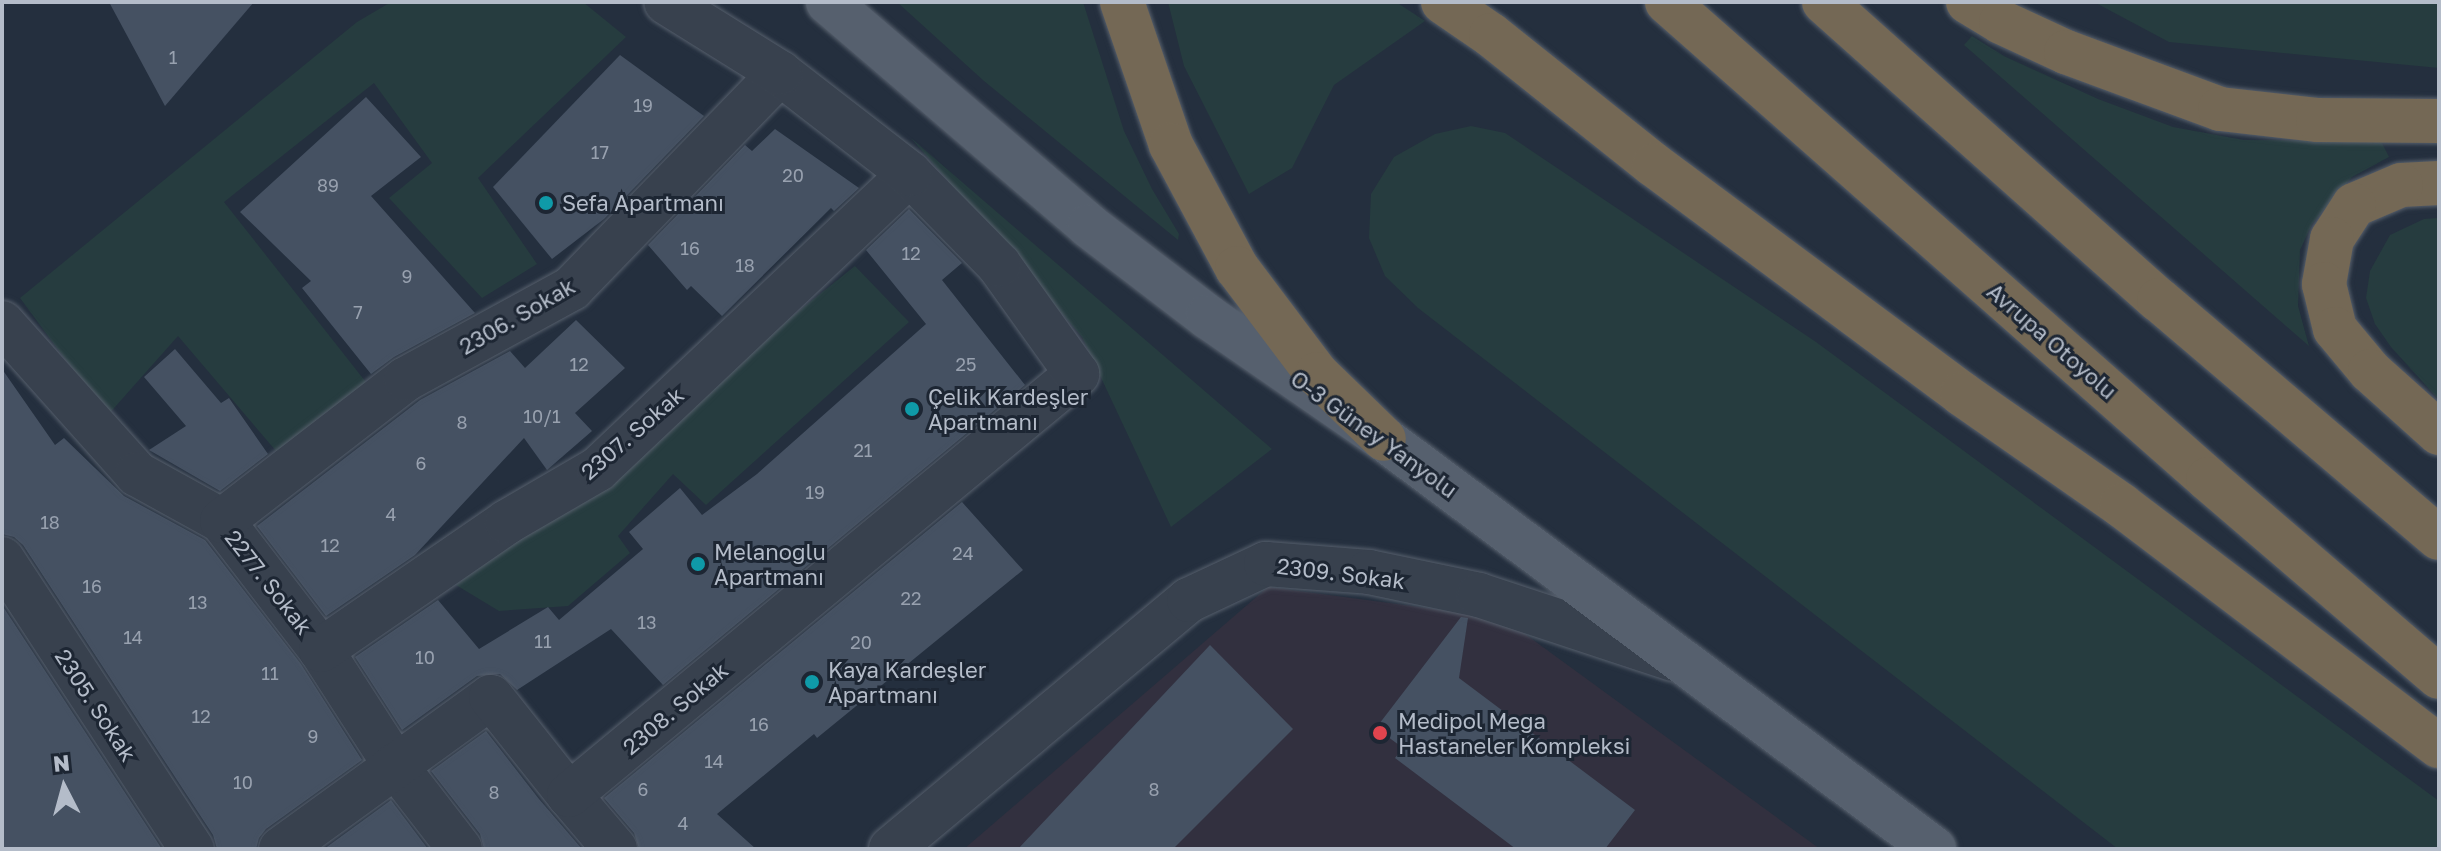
<!DOCTYPE html>
<html>
<head>
<meta charset="utf-8">
<style>
	body { margin:0 }
	#map { position:relative; width:2441px; height:851px; overflow:hidden; background:#242f3e; font-family:"Golos Text",sans-serif }
	div>[style] { position:absolute }
	.medical>* { inset:0; background:#32303f }
	.green>* { inset:0; background:#263c3f }
	.building>* { inset:0; background:#455162 }
	.roads { filter:drop-shadow(0 0 2px #565f6c) drop-shadow(0 0 2px #565f6c) }
	.street>* { height:44px; margin:-22px; padding:0 22px; transform-origin:22px; border-radius:22px; background:#38414e }
	.primary>* { height:44px; margin:-22px; padding:0 22px; transform-origin:22px; border-radius:22px; background:#56606e }
	.highway>* { height:44px; margin:-22px; padding:0 22px; transform-origin:22px; border-radius:22px; background:#746855 }
	.dots>* { width:22px; height:22px; translate:-50% -50%; box-sizing:border-box; border:4px solid #1d2633; border-radius:50% }
	span { translate:-50% -50%; white-space:nowrap; text-align:center; line-height:1.15; -webkit-text-stroke:6px #1d2633; paint-order:stroke }
	.number-label { font-size:18px; color:#98a1af }
	.number-label span { -webkit-text-stroke-width:0 }
	.poi-label { font-size:22px; color:#b4bcc9 }
	.left { translate:0 -50%; text-align:left }
	.street-label { font-size:22px; color:#b4bcc9 }
	.frame { position:absolute; inset:0; border:4px solid #b4bcc9; pointer-events:none }
	.north { position:absolute; left:24px; top:747px; width:80px; height:80px; -webkit-text-stroke:6px #1d2633; paint-order:stroke; rotate:354deg; font-size:22px; font-weight:700; line-height:32px; text-align:center; color:#b4bcc9 }
	.north::after { content:''; display:block; margin:auto; width:28px; height:36px; background:#b4bcc9; clip-path:polygon(50% 0,100% 100%,50% 72%,0 100%) }
</style>
</head>
<body>
<div id="map">
	<div class="medical">
		<div style="clip-path:polygon(1268px 587px,1503px 618px,1820px 849px,964px 849px)"></div>
	</div>
	<div class="green">
		<div style="clip-path:polygon(391px 2px,583px 2px,626px 37px,478px 178px,537px 264px,482px 298px,389px 198px,432px 163px,374px 83px,224px 202px,369px 386px,282px 458px,178px 336px,107px 416px,20px 298px,357px 22px)"></div>
		<div style="clip-path:polygon(897px 2px,1083px 2px,1124px 131px,1152px 189px,1179px 234px,1178px 240px,984px 81px)"></div>
		<div style="clip-path:polygon(1168px 2px,1396px 2px,1425px 21px,1334px 85px,1292px 168px,1249px 194px,1184px 66px)"></div>
		<div style="clip-path:polygon(2094px 2px,2439px 2px,2439px 68px,2169px 42px)"></div>
		<div style="clip-path:polygon(1972px 36px,2004px 56px,2098px 99px,2173px 127px,2244px 140px,2381px 141px,2389px 157px,2352px 177px,2312px 224px,2300px 250px,2298px 306px,2309px 346px,1964px 45px)"></div>
		<div style="clip-path:polygon(1471px 126px,1505px 133px,1816px 342px,2439px 801px,2439px 849px,2118px 849px,1418px 308px,1385px 276px,1369px 238px,1371px 194px,1394px 157px,1435px 134px)"></div>
		<div style="clip-path:polygon(911px 138px,1272px 449px,1171px 527px,1082px 337px)"></div>
		<div style="clip-path:polygon(2439px 218px,2439px 400px,2391px 347px,2375px 324px,2366px 298px,2370px 271px,2390px 235px,2424px 219px)"></div>
		<div style="clip-path:polygon(855px 266px,909px 322px,706px 505px,673px 474px,618px 536px,630px 553px,568px 606px,499px 611px,456px 585px)"></div>
	</div>
	<div class="building">
		<div style="clip-path:polygon(109px 2px,254px 2px,165px 106px)"></div>
		<div style="clip-path:polygon(620px 55px,704px 116px,604px 219px,552px 259px,493px 187px)"></div>
		<div style="clip-path:polygon(366px 97px,421px 157px,371px 196px,475px 313px,394px 357px,371px 374px,302px 288px,311px 281px,240px 212px)"></div>
		<div style="clip-path:polygon(775px 129px,859px 188px,834px 211px,831px 208px,722px 316px,691px 286px,687px 290px,648px 245px,745px 145px,752px 151px)"></div>
		<div style="clip-path:polygon(909px 209px,962px 263px,942px 280px,1025px 385px,663px 685px,611px 629px,517px 690px,500px 674px,477px 676px,402px 730px,355px 657px,438px 600px,479px 649px,548px 607px,559px 620px,643px 549px,629px 532px,680px 488px,702px 515px,757px 474px,926px 324px,866px 250px)"></div>
		<div style="clip-path:polygon(576px 320px,625px 368px,575px 413px,592px 431px,547px 470px,524px 438px,415px 555px,326px 616px,257px 526px,420px 400px,510px 351px,525px 368px)"></div>
		<div style="clip-path:polygon(175px 349px,221px 403px,229px 398px,268px 454px,220px 491px,149px 450px,186px 426px,144px 377px)"></div>
		<div style="clip-path:polygon(2px 369px,55px 445px,64px 438px,124px 496px,205px 540px,301px 664px,362px 760px,266px 829px,259px 838px,256px 849px,217px 849px,213px 835px,23px 545px,14px 537px,2px 534px)"></div>
		<div style="clip-path:polygon(962px 502px,1023px 570px,817px 738px,814px 734px,717px 814px,756px 849px,639px 849px,634px 833px,604px 798px)"></div>
		<div style="clip-path:polygon(2px 605px,162px 849px,2px 849px)"></div>
		<div style="clip-path:polygon(1461px 617px,1468px 618px,1459px 678px,1635px 810px,1605px 849px,1516px 849px,1395px 758px,1403px 748px,1376px 728px)"></div>
		<div style="clip-path:polygon(1210px 645px,1293px 729px,1173px 849px,1018px 849px)"></div>
		<div style="clip-path:polygon(486px 731px,539px 799px,582px 849px,484px 849px,480px 834px,431px 771px)"></div>
		<div style="clip-path:polygon(391px 800px,428px 849px,324px 849px)"></div>
	</div>
	<div class="roads">
		<div class="street">
			<div style="left:2px;top:323px;width:203px;rotate:48.2deg"></div>
			<div style="left:137px;top:474px;width:97px;rotate:28.9deg"></div>
			<div style="left:222px;top:521px;width:163px;rotate:52.5deg"></div>
			<div style="left:321px;top:650px;width:137px;rotate:57.2deg"></div>
			<div style="left:395px;top:765px;width:106px;rotate:52.3deg"></div>
			<div style="left:222px;top:521px;width:232px;rotate:-37.7deg"></div>
			<div style="left:406px;top:379px;width:189px;rotate:-28.7deg"></div>
			<div style="left:572px;top:288px;width:299px;rotate:-45.9deg"></div>
			<div style="left:2px;top:559px;width:347px;rotate:56.8deg"></div>
			<div style="left:321px;top:650px;width:226px;rotate:-34.5deg"></div>
			<div style="left:507px;top:522px;width:105px;rotate:-30.2deg"></div>
			<div style="left:598px;top:469px;width:429px;rotate:-43.4deg"></div>
			<div style="left:569px;top:795px;width:71px;rotate:49.6deg"></div>
			<div style="left:281px;top:849px;width:259px;rotate:-35.9deg"></div>
			<div style="left:491px;top:697px;width:125px;rotate:51.5deg"></div>
			<div style="left:569px;top:795px;width:660px;rotate:-39.65deg"></div>
			<div style="left:1077px;top:374px;width:134px;rotate:-125.6deg"></div>
			<div style="left:999px;top:265px;width:127px;rotate:-134.4deg"></div>
			<div style="left:910px;top:174px;width:165px;rotate:-142.2deg"></div>
			<div style="left:780px;top:73px;width:134px;rotate:-148.1deg"></div>
			<div style="left:891px;top:849px;width:388px;rotate:-39.9deg"></div>
			<div style="left:1189px;top:600px;width:85px;rotate:-25.1deg"></div>
			<div style="left:1266px;top:564px;width:103px;rotate:4.4deg"></div>
			<div style="left:1369px;top:572px;width:112px;rotate:11.8deg"></div>
			<div style="left:1479px;top:595px;width:204px;rotate:18.3deg"></div>
		</div>
		<div class="primary">
			<div style="left:828px;top:2px;width:344px;rotate:40.6deg"></div>
			<div style="left:1089px;top:226px;width:150px;rotate:37.4deg"></div>
			<div style="left:1208px;top:317px;width:214px;rotate:34.7deg"></div>
			<div style="left:1384px;top:439px;width:686px;rotate:36.7deg"></div>
		</div>
		<div class="highway">
			<div style="left:1122px;top:2px;width:151px;rotate:71.1deg"></div>
			<div style="left:1171px;top:145px;width:140px;rotate:61.8deg"></div>
			<div style="left:1237px;top:268px;width:133px;rotate:53deg"></div>
			<div style="left:1317px;top:374px;width:93px;rotate:44.1deg"></div>
			<div style="left:1443px;top:2px;width:58px;rotate:34.5deg"></div>
			<div style="left:1491px;top:35px;width:208px;rotate:38.6deg"></div>
			<div style="left:1654px;top:165px;width:384px;rotate:36.6deg"></div>
			<div style="left:1962px;top:394px;width:194px;rotate:34.9deg"></div>
			<div style="left:2121px;top:505px;width:399px;rotate:37.2deg"></div>
			<div style="left:1667px;top:2px;width:721px;rotate:41.4deg"></div>
			<div style="left:2208px;top:479px;width:304px;rotate:40.6deg"></div>
			<div style="left:1824px;top:2px;width:448px;rotate:41.7deg"></div>
			<div style="left:2159px;top:300px;width:367px;rotate:40.4deg"></div>
			<div style="left:1968px;top:2px;width:39px;rotate:31deg"></div>
			<div style="left:2001px;top:22px;width:72px;rotate:24.8deg"></div>
			<div style="left:2066px;top:52px;width:164px;rotate:20.3deg"></div>
			<div style="left:2220px;top:109px;width:99px;rotate:6.4deg"></div>
			<div style="left:2318px;top:120px;width:121px;rotate:0.5deg"></div>
			<div style="left:2439px;top:183px;width:38px;rotate:177deg"></div>
			<div style="left:2401px;top:185px;width:51px;rotate:156.9deg"></div>
			<div style="left:2354px;top:205px;width:40px;rotate:122.9deg"></div>
			<div style="left:2332px;top:239px;width:46px;rotate:100.1deg"></div>
			<div style="left:2324px;top:284px;width:46px;rotate:76.3deg"></div>
			<div style="left:2335px;top:329px;width:55px;rotate:50.2deg"></div>
			<div style="left:2370px;top:371px;width:93px;rotate:41.9deg"></div>
		</div>
	</div>
	<div class="dots">
		<div style="left:546px;top:203px;background:#0f9aa8"></div>
		<div style="left:912px;top:409px;background:#0f9aa8"></div>
		<div style="left:698px;top:564px;background:#0f9aa8"></div>
		<div style="left:812px;top:682px;background:#0f9aa8"></div>
		<div style="left:1380px;top:733px;background:#e0444e"></div>
	</div>
	<div class="number-label">
		<span style="left:173px;top:57px">1</span>
		<span style="left:643px;top:105px">19</span>
		<span style="left:600px;top:152px">17</span>
		<span style="left:793px;top:175px">20</span>
		<span style="left:328px;top:185px">89</span>
		<span style="left:690px;top:248px">16</span>
		<span style="left:911px;top:253px">12</span>
		<span style="left:745px;top:265px">18</span>
		<span style="left:407px;top:276px">9</span>
		<span style="left:358px;top:312px">7</span>
		<span style="left:579px;top:364px">12</span>
		<span style="left:966px;top:364px">25</span>
		<span style="left:542px;top:416px">10/1</span>
		<span style="left:462px;top:422px">8</span>
		<span style="left:863px;top:450px">21</span>
		<span style="left:421px;top:463px">6</span>
		<span style="left:815px;top:492px">19</span>
		<span style="left:391px;top:514px">4</span>
		<span style="left:50px;top:522px">18</span>
		<span style="left:330px;top:545px">12</span>
		<span style="left:963px;top:553px">24</span>
		<span style="left:92px;top:586px">16</span>
		<span style="left:911px;top:598px">22</span>
		<span style="left:198px;top:602px">13</span>
		<span style="left:647px;top:622px">13</span>
		<span style="left:133px;top:637px">14</span>
		<span style="left:543px;top:641px">11</span>
		<span style="left:861px;top:642px">20</span>
		<span style="left:425px;top:657px">10</span>
		<span style="left:270px;top:673px">11</span>
		<span style="left:201px;top:716px">12</span>
		<span style="left:759px;top:724px">16</span>
		<span style="left:313px;top:736px">9</span>
		<span style="left:714px;top:761px">14</span>
		<span style="left:243px;top:782px">10</span>
		<span style="left:643px;top:789px">6</span>
		<span style="left:1154px;top:789px">8</span>
		<span style="left:494px;top:792px">8</span>
		<span style="left:683px;top:823px">4</span>
	</div>
	<div class="poi-label">
		<span class="left" style="left:562px;top:203px">Sefa Apartmanı</span>
		<span class="left" style="left:928px;top:409px">Çelik Kardeşler<br>Apartmanı</span>
		<span class="left" style="left:714px;top:564px">Melanoğlu<br>Apartmanı</span>
		<span class="left" style="left:828px;top:682px">Kaya Kardeşler<br>Apartmanı</span>
		<span class="left" style="left:1398px;top:733px">Medipol Mega<br>Hastaneler Kompleksi</span>
	</div>
	<div class="street-label">
		<span style="left:517px;top:316px;rotate:-30deg">2306. Sokak</span>
		<span style="left:2052px;top:341px;rotate:41deg">Avrupa Otoyolu</span>
		<span style="left:632px;top:433px;rotate:-41deg">2307. Sokak</span>
		<span style="left:1374px;top:434px;rotate:36deg">O-3 Güney Yanyolu</span>
		<span style="left:1341px;top:573px;rotate:7deg">2309. Sokak</span>
		<span style="left:269px;top:582px;rotate:52deg">2277. Sokak</span>
		<span style="left:96px;top:705px;rotate:57deg">2305. Sokak</span>
		<span style="left:675px;top:708px;rotate:-40deg">2308. Sokak</span>
	</div>
	<div class="frame"></div>
	<div class="north">N</div>
</div>
</body>
</html>
